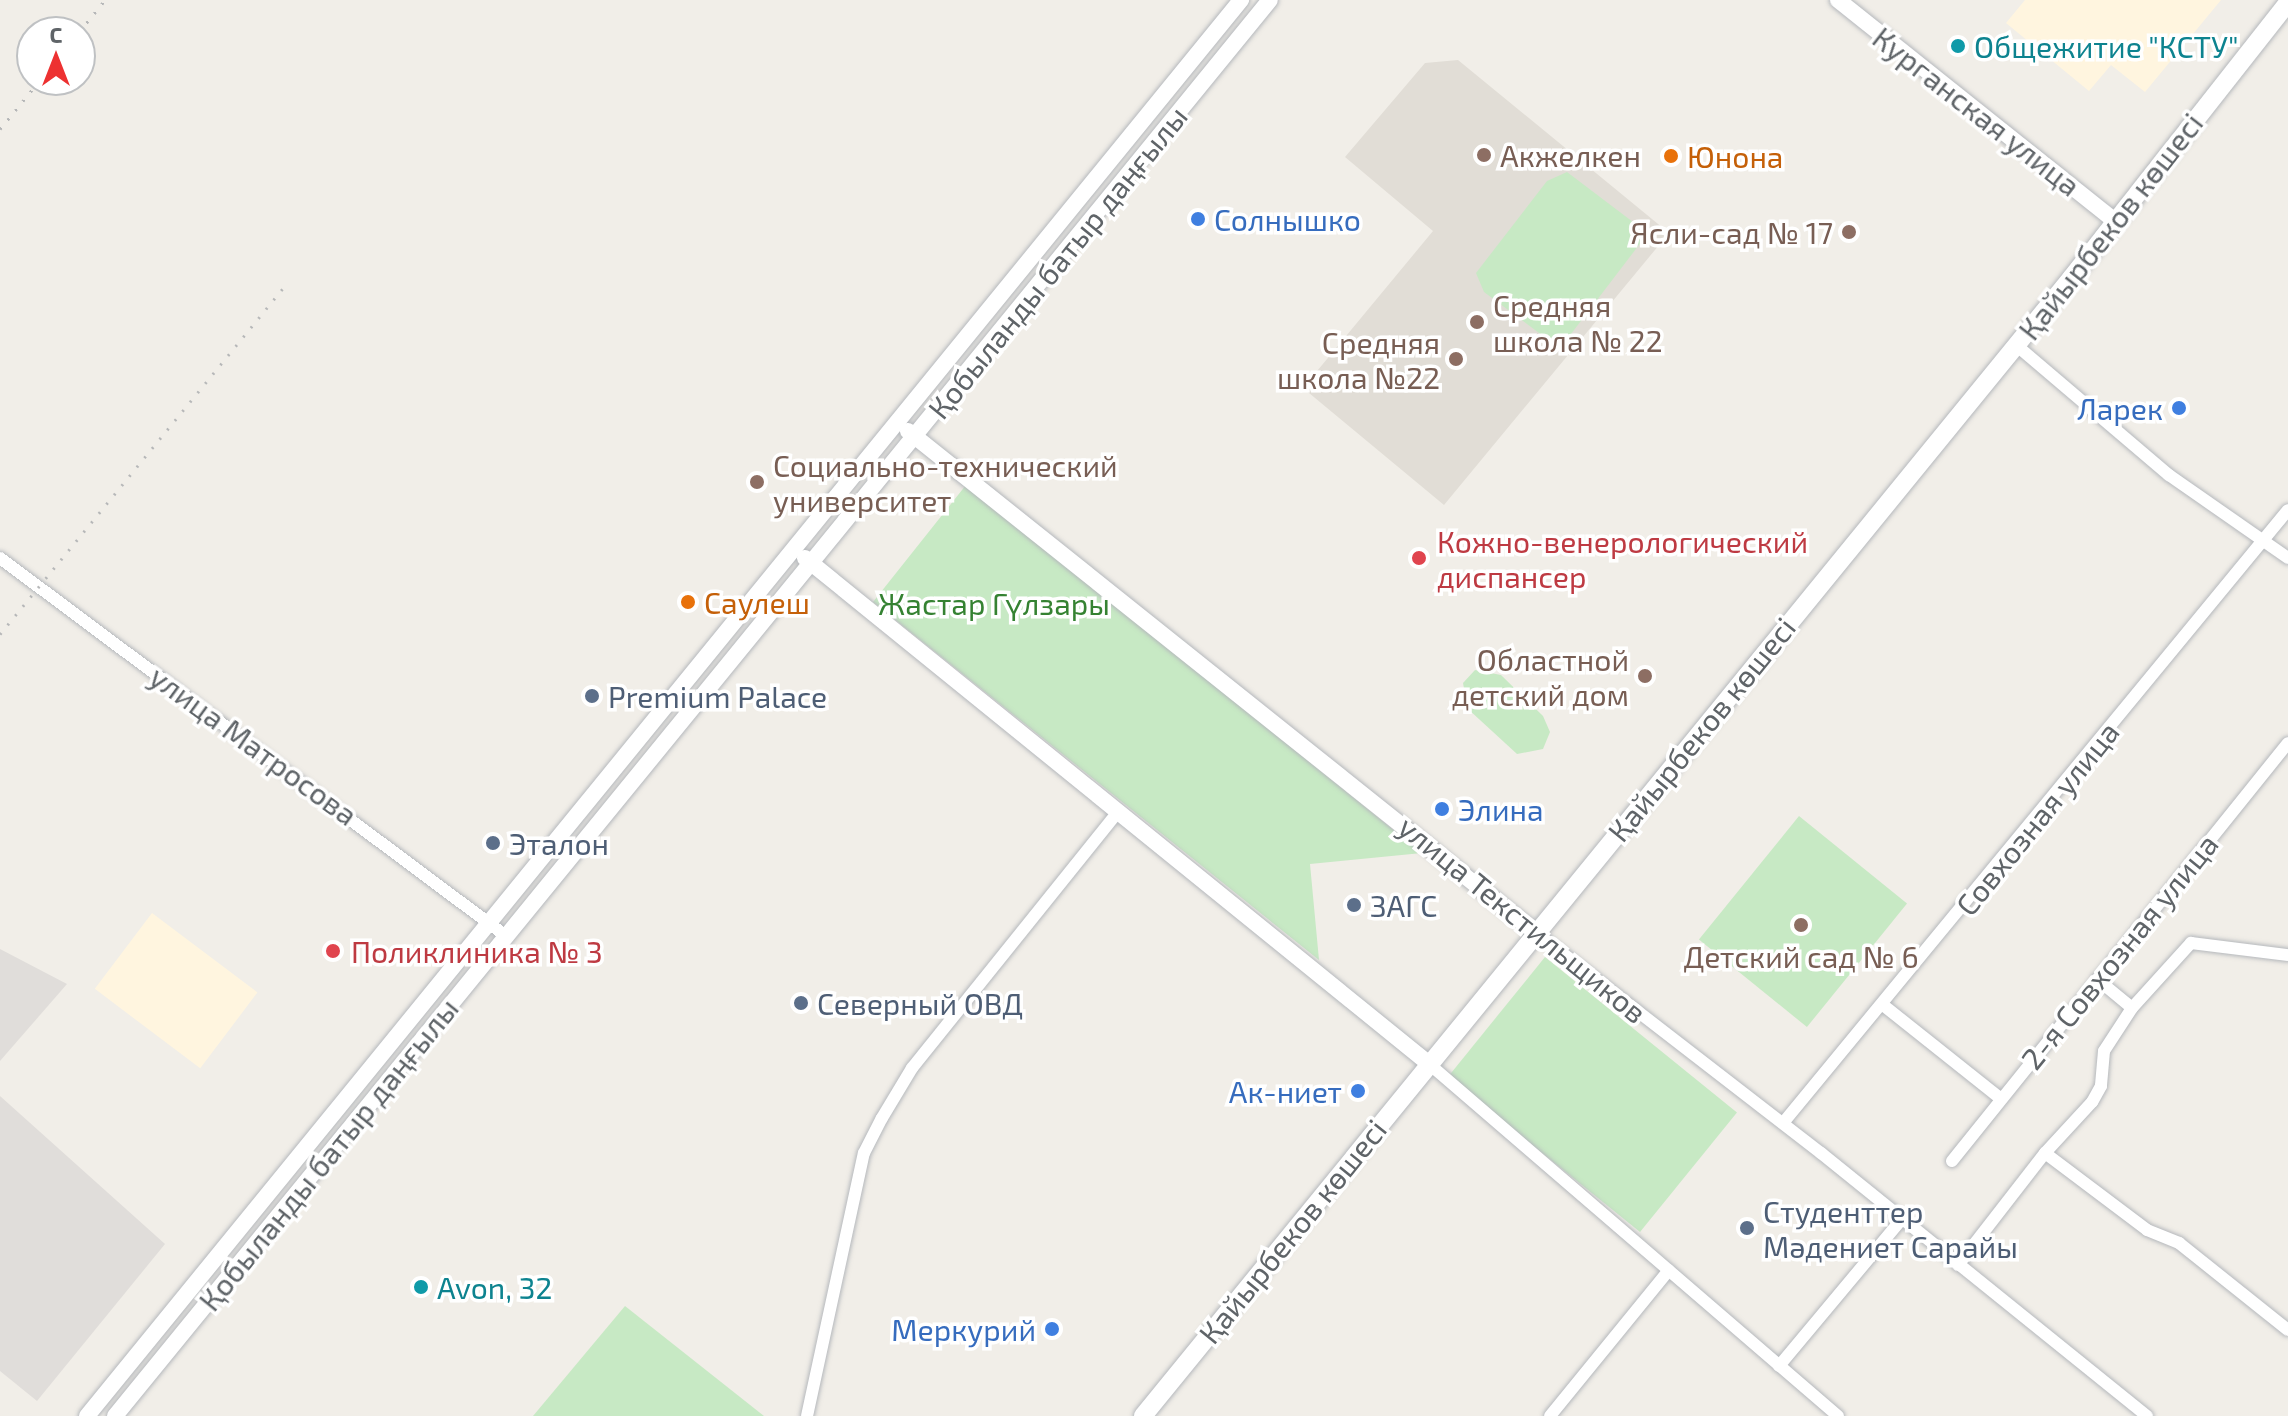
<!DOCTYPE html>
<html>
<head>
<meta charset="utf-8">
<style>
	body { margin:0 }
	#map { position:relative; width:2288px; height:1416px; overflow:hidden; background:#f1eee8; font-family:"Exo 2",sans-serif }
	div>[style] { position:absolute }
	.commercial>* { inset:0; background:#fff5df; transform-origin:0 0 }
	.industrial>* { inset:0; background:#e0ddda }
	.education>* { inset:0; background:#e1ddd6 }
	.green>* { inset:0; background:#c7e9c4; transform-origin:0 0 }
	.roads { filter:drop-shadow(0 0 2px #b5b8bc) drop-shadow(0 0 2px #b5b8bc) }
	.minor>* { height:12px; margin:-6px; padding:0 6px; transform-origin:6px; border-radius:6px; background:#fff }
	.tertiary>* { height:16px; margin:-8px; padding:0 8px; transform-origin:8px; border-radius:8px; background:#fff }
	.secondary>* { height:18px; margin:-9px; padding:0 9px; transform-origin:9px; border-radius:9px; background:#fff }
	.rail>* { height:3px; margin-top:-1.5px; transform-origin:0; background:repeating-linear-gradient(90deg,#b6b7b8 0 2px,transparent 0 12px) }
	.dots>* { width:22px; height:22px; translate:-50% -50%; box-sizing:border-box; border:4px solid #fff; border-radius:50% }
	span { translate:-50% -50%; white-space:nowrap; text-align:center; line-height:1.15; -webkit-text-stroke:7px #fff; paint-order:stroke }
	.culture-label { font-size:30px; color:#0d838f }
	.left { translate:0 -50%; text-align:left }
	.street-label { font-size:30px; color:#5f6468 }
	.education-label { font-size:30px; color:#785e54 }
	.right { translate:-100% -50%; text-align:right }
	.food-label { font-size:30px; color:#c56008 }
	.shop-label { font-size:30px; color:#366cbe }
	.health-label { font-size:30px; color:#be3a42 }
	.park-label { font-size:30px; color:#358232 }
	.service-label { font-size:30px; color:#4e5e75 }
	.north { position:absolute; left:16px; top:16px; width:80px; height:80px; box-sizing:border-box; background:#fff; border:2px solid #bfc1c3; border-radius:50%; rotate:0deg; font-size:22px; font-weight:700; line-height:32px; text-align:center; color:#5f6468 }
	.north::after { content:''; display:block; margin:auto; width:28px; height:36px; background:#ed3131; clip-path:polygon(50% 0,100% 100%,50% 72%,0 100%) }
</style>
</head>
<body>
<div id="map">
	<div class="commercial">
		<div style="clip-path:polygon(2025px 0,2221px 0,2145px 92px,2111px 65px,2089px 91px,2006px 23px)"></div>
		<div style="left:152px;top:913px;width:132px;height:95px;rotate:37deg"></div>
	</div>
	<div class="industrial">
		<div style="clip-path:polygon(0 949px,67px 984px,0 1061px)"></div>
		<div style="clip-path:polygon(0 1096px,165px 1244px,37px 1401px,0 1371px)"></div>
	</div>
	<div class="education">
		<div style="clip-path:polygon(1458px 60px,1669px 233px,1444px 505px,1303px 388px,1433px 231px,1345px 157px,1425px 63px)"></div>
	</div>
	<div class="green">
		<div style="clip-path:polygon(1567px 172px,1633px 222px,1642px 241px,1571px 334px,1551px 342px,1484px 292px,1476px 273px,1547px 181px)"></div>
		<div style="clip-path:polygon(966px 485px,1422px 853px,1310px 864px,1319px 960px,873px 602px)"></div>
		<div style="clip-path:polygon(1475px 670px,1501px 675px,1543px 716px,1550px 732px,1543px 749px,1517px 754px,1468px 709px,1463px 683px)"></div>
		<div style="left:1799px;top:816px;width:139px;height:159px;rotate:39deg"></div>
		<div style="left:1545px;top:957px;width:247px;height:154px;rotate:39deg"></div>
		<div style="clip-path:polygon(625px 1306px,764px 1416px,533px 1416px)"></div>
	</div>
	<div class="roads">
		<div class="minor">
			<div style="left:2016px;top:345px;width:201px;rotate:40.4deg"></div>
			<div style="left:2169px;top:475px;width:145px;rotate:34.9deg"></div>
			<div style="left:0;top:558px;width:632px;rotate:36.76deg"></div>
			<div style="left:1535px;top:932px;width:361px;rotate:37.7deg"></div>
			<div style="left:1821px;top:1153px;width:419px;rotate:38.9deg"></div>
			<div style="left:2097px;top:979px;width:45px;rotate:39.6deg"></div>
			<div style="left:2132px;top:1008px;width:51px;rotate:123.1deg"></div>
			<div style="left:2104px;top:1051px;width:35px;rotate:95deg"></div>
			<div style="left:2101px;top:1086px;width:18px;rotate:119deg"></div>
			<div style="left:2092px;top:1102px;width:69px;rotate:132.7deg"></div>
			<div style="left:2045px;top:1153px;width:128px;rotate:37deg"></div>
			<div style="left:2147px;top:1230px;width:35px;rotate:22deg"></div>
			<div style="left:2179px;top:1243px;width:139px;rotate:38.6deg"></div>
			<div style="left:1883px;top:1005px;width:149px;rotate:38.5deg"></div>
			<div style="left:2132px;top:1008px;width:88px;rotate:-47.8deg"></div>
			<div style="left:2191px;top:943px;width:98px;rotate:7.1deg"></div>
			<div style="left:1428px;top:1063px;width:541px;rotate:40.73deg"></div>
			<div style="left:1783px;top:1123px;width:794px;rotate:-50.52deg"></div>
			<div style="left:1952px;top:1161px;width:536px;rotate:-51.21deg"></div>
			<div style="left:1958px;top:1265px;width:142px;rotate:-52.2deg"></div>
			<div style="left:1779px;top:1366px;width:192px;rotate:-50.1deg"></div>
			<div style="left:807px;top:1416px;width:269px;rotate:-77.8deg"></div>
			<div style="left:864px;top:1153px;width:39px;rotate:-63deg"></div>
			<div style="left:882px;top:1118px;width:58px;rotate:-59deg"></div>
			<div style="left:912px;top:1068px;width:327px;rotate:-51.2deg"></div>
			<div style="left:1550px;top:1416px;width:188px;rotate:-50.8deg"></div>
		</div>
		<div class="tertiary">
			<div style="left:1838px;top:0;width:356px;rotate:38.6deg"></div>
			<div style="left:908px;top:431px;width:803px;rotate:38.63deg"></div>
			<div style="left:805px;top:558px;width:802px;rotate:39.03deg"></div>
			<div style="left:87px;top:1416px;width:1827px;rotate:-50.82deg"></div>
			<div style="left:115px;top:1416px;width:1827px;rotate:-50.8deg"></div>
		</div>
		<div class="secondary">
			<div style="left:1143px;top:1416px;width:1470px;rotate:-50.8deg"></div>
			<div style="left:2072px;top:277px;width:349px;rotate:-51.8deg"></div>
		</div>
	</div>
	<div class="rail">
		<div style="left:79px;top:32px;width:41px;rotate:-50.9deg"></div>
		<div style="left:0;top:129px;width:63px;rotate:-50.8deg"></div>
		<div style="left:0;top:634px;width:455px;rotate:-50.7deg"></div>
	</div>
	<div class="dots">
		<div style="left:1958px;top:46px;background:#0f9aa8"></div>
		<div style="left:1484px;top:155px;background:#8d6e63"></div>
		<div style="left:1671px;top:156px;background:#e8710a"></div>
		<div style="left:1198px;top:219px;background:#3f7fe0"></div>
		<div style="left:1849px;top:232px;background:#8d6e63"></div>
		<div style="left:1477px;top:322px;background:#8d6e63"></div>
		<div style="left:1456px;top:359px;background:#8d6e63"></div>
		<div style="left:2179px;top:408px;background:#3f7fe0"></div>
		<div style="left:757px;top:482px;background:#8d6e63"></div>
		<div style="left:1419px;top:558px;background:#e0444e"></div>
		<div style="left:688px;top:602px;background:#e8710a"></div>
		<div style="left:1645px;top:676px;background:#8d6e63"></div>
		<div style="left:592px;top:696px;background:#5c6f8a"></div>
		<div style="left:1442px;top:809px;background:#3f7fe0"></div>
		<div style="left:493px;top:843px;background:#5c6f8a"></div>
		<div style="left:1354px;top:905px;background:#5c6f8a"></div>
		<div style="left:1801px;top:925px;background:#8d6e63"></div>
		<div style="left:333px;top:951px;background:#e0444e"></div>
		<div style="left:801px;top:1003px;background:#5c6f8a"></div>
		<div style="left:1358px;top:1091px;background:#3f7fe0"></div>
		<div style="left:1747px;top:1228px;background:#5c6f8a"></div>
		<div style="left:421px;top:1287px;background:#0f9aa8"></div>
		<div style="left:1052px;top:1329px;background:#3f7fe0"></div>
	</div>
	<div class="culture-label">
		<span class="left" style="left:1974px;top:46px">Общежитие "КСТУ"</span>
		<span class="left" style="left:437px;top:1287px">Avon, 32</span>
	</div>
	<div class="street-label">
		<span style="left:1977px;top:111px;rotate:38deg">Курганская улица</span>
		<span style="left:2110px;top:226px;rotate:-52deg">Қайырбеков көшесі</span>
		<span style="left:1057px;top:262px;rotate:-51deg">Қобыланды батыр даңғылы</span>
		<span style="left:1701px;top:729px;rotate:-51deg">Қайырбеков көшесі</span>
		<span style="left:254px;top:745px;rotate:36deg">улица Матросова</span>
		<span style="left:2037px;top:818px;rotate:-51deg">Совхозная улица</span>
		<span style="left:1523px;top:919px;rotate:39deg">улица Текстильщиков</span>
		<span style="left:2119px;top:951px;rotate:-51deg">2-я Совхозная улица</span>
		<span style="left:328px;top:1154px;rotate:-51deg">Қобыланды батыр даңғылы</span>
		<span style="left:1292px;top:1231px;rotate:-51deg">Қайырбеков көшесі</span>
	</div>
	<div class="education-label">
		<span class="left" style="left:1500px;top:155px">Акжелкен</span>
		<span class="right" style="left:1833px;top:232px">Ясли-сад № 17</span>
		<span class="left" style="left:1493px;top:322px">Средняя<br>школа № 22</span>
		<span class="right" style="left:1440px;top:359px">Средняя<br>школа №22</span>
		<span class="left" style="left:773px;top:482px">Социально-технический<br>университет</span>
		<span class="right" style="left:1629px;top:676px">Областной<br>детский дом</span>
		<span style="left:1801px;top:956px">Детский сад № 6</span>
	</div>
	<div class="food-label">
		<span class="left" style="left:1687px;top:156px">Юнона</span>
		<span class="left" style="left:704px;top:602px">Саулеш</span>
	</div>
	<div class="shop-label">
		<span class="left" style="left:1214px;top:219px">Солнышко</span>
		<span class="right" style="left:2163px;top:408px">Ларек</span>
		<span class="left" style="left:1458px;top:809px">Элина</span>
		<span class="right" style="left:1342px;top:1091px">Ак-ниет</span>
		<span class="right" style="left:1036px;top:1329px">Меркурий</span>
	</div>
	<div class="health-label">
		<span class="left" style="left:1437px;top:558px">Кожно-венерологический<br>диспансер</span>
		<span class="left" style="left:351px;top:951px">Поликлиника № 3</span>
	</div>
	<div class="park-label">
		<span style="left:994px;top:603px">Жастар Гүлзары</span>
	</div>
	<div class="service-label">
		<span class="left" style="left:608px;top:696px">Premium Palace</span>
		<span class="left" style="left:509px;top:843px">Эталон</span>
		<span class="left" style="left:1370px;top:905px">ЗАГС</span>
		<span class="left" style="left:817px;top:1003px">Северный ОВД</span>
		<span class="left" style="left:1763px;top:1228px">Студенттер<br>Мәдениет Сарайы</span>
	</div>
	<div class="north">С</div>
</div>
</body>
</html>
